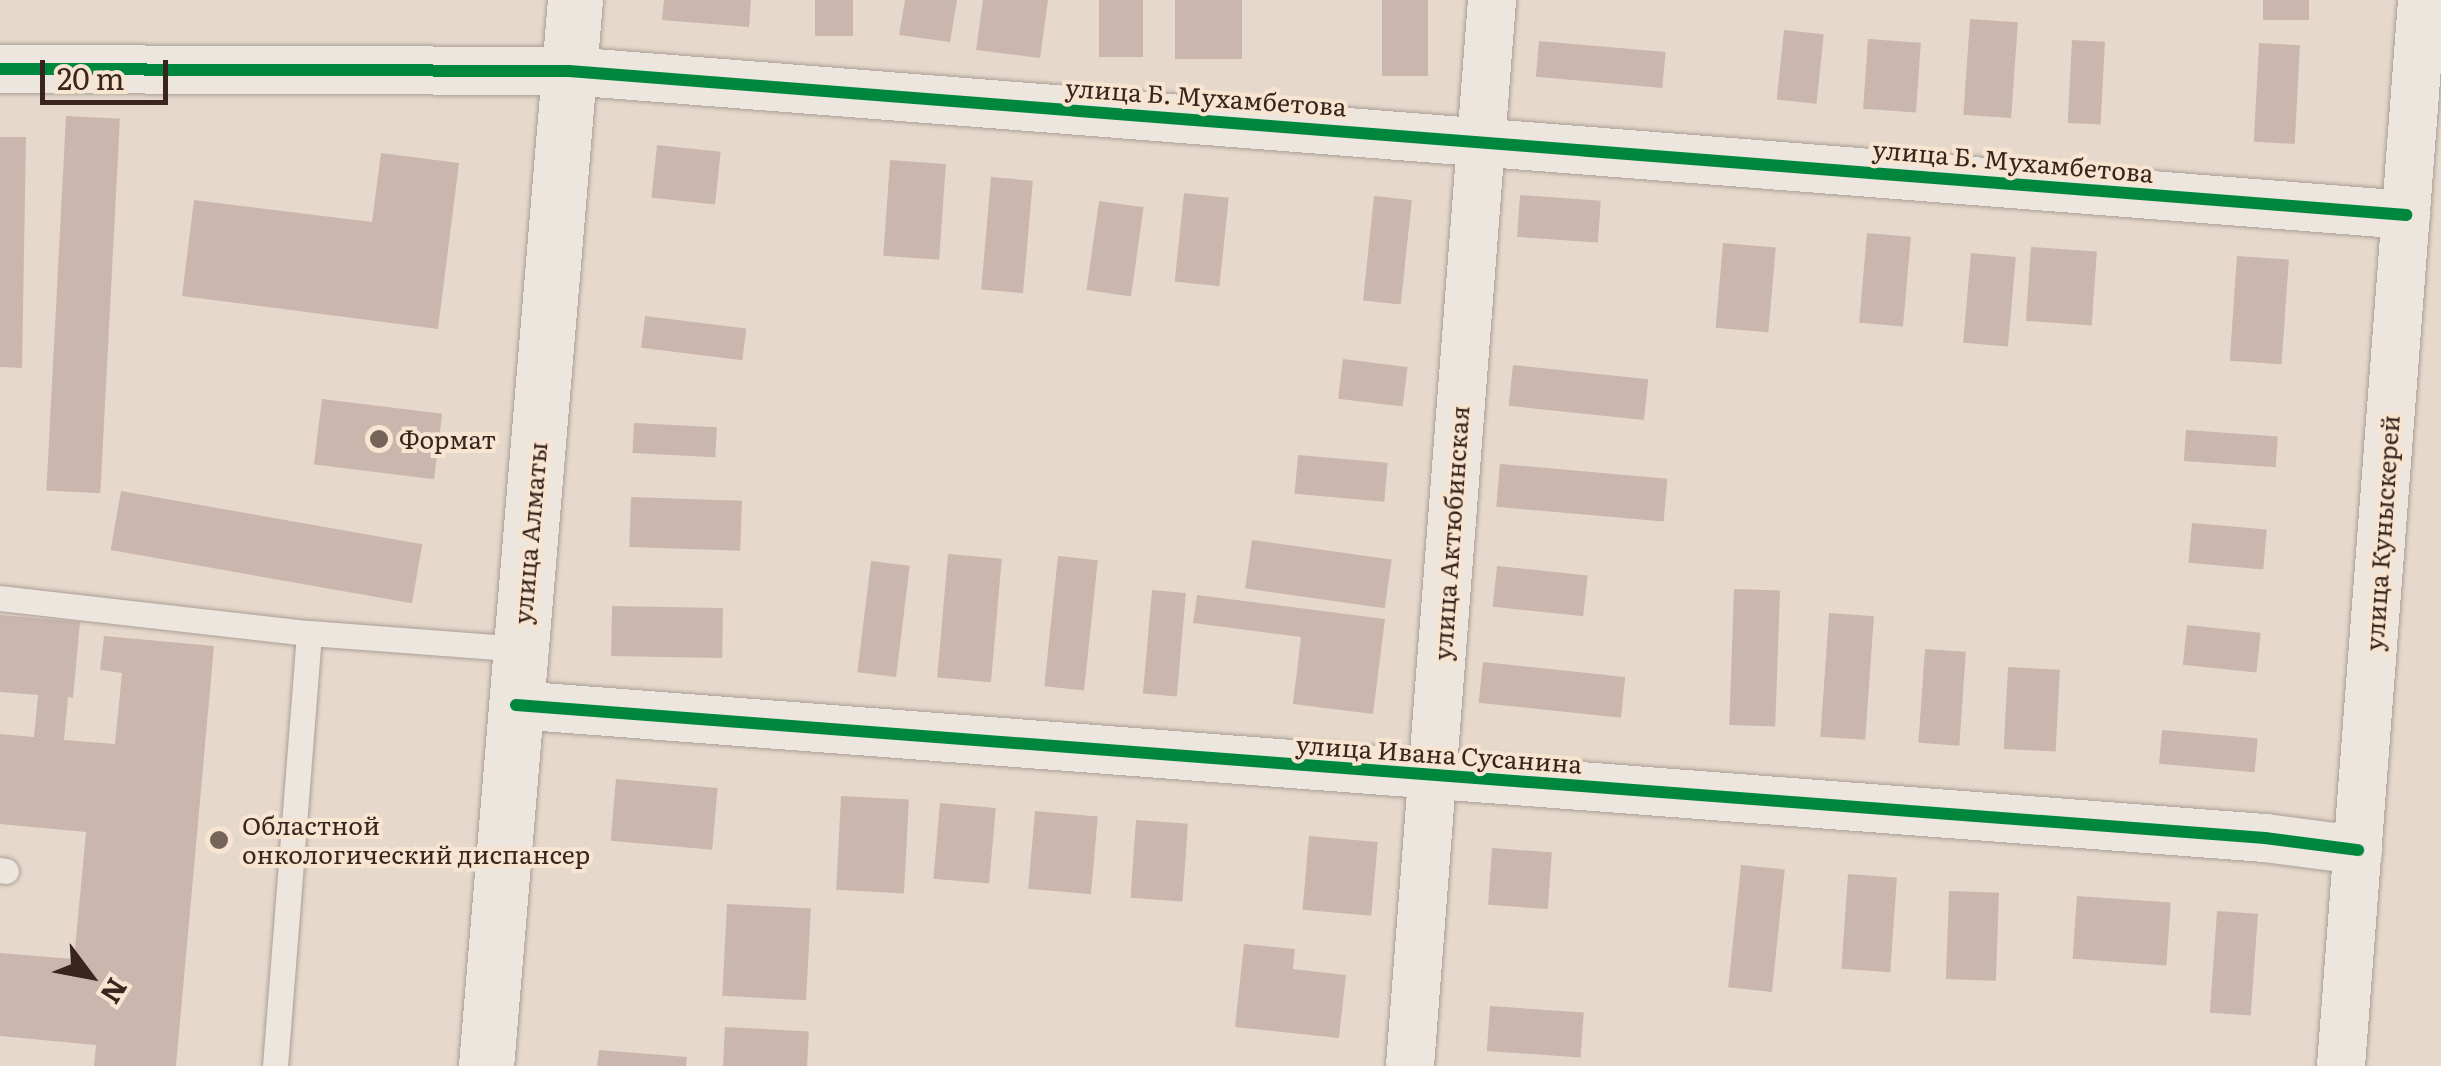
<!DOCTYPE html>
<html>
<head>
<meta charset="utf-8">
<style>
	body { margin:0 }
	#map { position:relative; width:2441px; height:1066px; overflow:hidden; background:#e6d9cc; font-family:Literata,serif }
	div>[style] { position:absolute }
	.building>* { inset:0; background:#cab6ad; transform-origin:0 0 }
	.roads { filter:drop-shadow(0 0 2px #ab9e95) drop-shadow(0 0 2px #ab9e95) }
	.lane>* { height:25px; margin:-12.5px; padding:0 12.5px; transform-origin:12.5px; border-radius:12.5px; background:#ede6de }
	.street>* { height:48px; margin:-24px; padding:0 24px; transform-origin:24px; border-radius:24px; background:#ede6de }
	.secondary>* { height:55px; margin:-27.5px; padding:0 27.5px; transform-origin:27.5px; border-radius:27.5px; background:#ede6de }
	.cycleway>* { height:12px; margin:-6px; padding:0 6px; transform-origin:6px; border-radius:6px; background:#00873e }
	.dots>* { width:28px; height:28px; translate:-50% -50%; box-sizing:border-box; border:5px solid #f7e4d1; border-radius:50% }
	span { translate:-50% -50%; white-space:nowrap; text-align:center; line-height:1.15; -webkit-text-stroke:8px #f7e4d1; paint-order:stroke }
	.street-label { font-size:25px; color:#39251d }
	.poi-label { font-size:25px; color:#39251d }
	.left { translate:0 -50%; text-align:left }
	.north { position:absolute; left:40px; top:926px; width:100px; height:100px; -webkit-text-stroke:8px #f7e4d1; paint-order:stroke; rotate:122deg; font-size:28px; font-weight:700; line-height:40px; text-align:center; color:#39251d }
	.north::after { content:''; display:block; margin:auto; width:35px; height:45px; background:#39251d; clip-path:polygon(50% 0,100% 100%,50% 72%,0 100%) }
	.scale { position:absolute; left:40px; top:60px; width:128px; height:45px; box-sizing:border-box; border:5px solid #39251d; border-top:0; padding-left:12px; font-size:30px; line-height:35px; white-space:nowrap; color:#39251d; -webkit-text-stroke:8px #f7e4d1; paint-order:stroke }
</style>
</head>
<body>
<div id="map">
	<div class="building">
		<div style="clip-path:polygon(664px 0,751px 0,749px 27px,662px 20px)"></div>
		<div style="left:815px;top:0;width:38px;height:36px"></div>
		<div style="clip-path:polygon(905px 0,957px 0,950px 42px,899px 35px)"></div>
		<div style="clip-path:polygon(983px 0,1048px 0,1040px 58px,976px 50px)"></div>
		<div style="left:1099px;top:0;width:44px;height:57px"></div>
		<div style="left:1175px;top:0;width:67px;height:59px"></div>
		<div style="left:1382px;top:0;width:46px;height:76px"></div>
		<div style="left:2263px;top:0;width:46px;height:20px"></div>
		<div style="left:1970px;top:19px;width:48px;height:96px;rotate:4deg"></div>
		<div style="left:1784px;top:30px;width:40px;height:70px;rotate:6deg"></div>
		<div style="left:1868px;top:39px;width:53px;height:70px;rotate:4deg"></div>
		<div style="left:2072px;top:40px;width:33px;height:83px;rotate:3deg"></div>
		<div style="left:1539px;top:41px;width:127px;height:36px;rotate:5deg"></div>
		<div style="left:2259px;top:43px;width:41px;height:99px;rotate:3deg"></div>
		<div style="left:66px;top:116px;width:54px;height:375px;rotate:3deg"></div>
		<div style="clip-path:polygon(0 137px,26px 137px,22px 368px,0 367px)"></div>
		<div style="left:657px;top:145px;width:64px;height:53px;rotate:6deg"></div>
		<div style="clip-path:polygon(381px 153px,459px 163px,438px 329px,182px 296px,194px 200px,372px 222px)"></div>
		<div style="left:890px;top:160px;width:56px;height:96px;rotate:4deg"></div>
		<div style="left:991px;top:177px;width:42px;height:113px;rotate:5deg"></div>
		<div style="left:1184px;top:193px;width:45px;height:89px;rotate:6deg"></div>
		<div style="left:1520px;top:195px;width:81px;height:42px;rotate:4deg"></div>
		<div style="left:1374px;top:196px;width:38px;height:105px;rotate:6deg"></div>
		<div style="left:1099px;top:201px;width:45px;height:90px;rotate:8deg"></div>
		<div style="left:1867px;top:233px;width:44px;height:90px;rotate:5deg"></div>
		<div style="left:1723px;top:243px;width:53px;height:85px;rotate:5deg"></div>
		<div style="left:2031px;top:247px;width:66px;height:74px;rotate:4deg"></div>
		<div style="left:1971px;top:253px;width:45px;height:90px;rotate:5deg"></div>
		<div style="left:2237px;top:256px;width:52px;height:105px;rotate:4deg"></div>
		<div style="left:645px;top:316px;width:102px;height:32px;rotate:7deg"></div>
		<div style="left:1343px;top:359px;width:65px;height:40px;rotate:7deg"></div>
		<div style="left:1513px;top:365px;width:136px;height:41px;rotate:6deg"></div>
		<div style="left:322px;top:399px;width:121px;height:66px;rotate:7deg"></div>
		<div style="left:634px;top:423px;width:83px;height:30px;rotate:3deg"></div>
		<div style="left:2186px;top:430px;width:92px;height:31px;rotate:4deg"></div>
		<div style="left:1298px;top:455px;width:90px;height:39px;rotate:5deg"></div>
		<div style="left:1500px;top:464px;width:168px;height:43px;rotate:5deg"></div>
		<div style="left:121px;top:491px;width:306px;height:60px;rotate:10deg"></div>
		<div style="left:631px;top:497px;width:111px;height:50px;rotate:2deg"></div>
		<div style="left:2192px;top:523px;width:75px;height:40px;rotate:5deg"></div>
		<div style="left:1252px;top:540px;width:141px;height:49px;rotate:8deg"></div>
		<div style="left:948px;top:554px;width:54px;height:124px;rotate:5deg"></div>
		<div style="left:1058px;top:556px;width:40px;height:131px;rotate:6deg"></div>
		<div style="left:871px;top:561px;width:39px;height:112px;rotate:7deg"></div>
		<div style="left:1497px;top:566px;width:91px;height:41px;rotate:6deg"></div>
		<div style="left:1734px;top:589px;width:46px;height:136px;rotate:2deg"></div>
		<div style="left:1152px;top:590px;width:34px;height:104px;rotate:5deg"></div>
		<div style="clip-path:polygon(1197px 595px,1385px 619px,1373px 714px,1293px 704px,1301px 637px,1193px 623px)"></div>
		<div style="left:612px;top:606px;width:111px;height:50px;rotate:1deg"></div>
		<div style="left:1829px;top:613px;width:45px;height:124px;rotate:4deg"></div>
		<div style="clip-path:polygon(0 615px,80px 622px,73px 698px,68px 697px,64px 740px,115px 744px,122px 673px,100px 670px,104px 636px,214px 646px,176px 1066px,94px 1066px,96px 1045px,0 1036px,0 953px,74px 959px,86px 832px,0 824px,0 734px,34px 737px,38px 695px,0 692px)"></div>
		<div style="left:2187px;top:625px;width:74px;height:40px;rotate:6deg"></div>
		<div style="left:1925px;top:649px;width:41px;height:94px;rotate:4deg"></div>
		<div style="left:1483px;top:662px;width:143px;height:41px;rotate:6deg"></div>
		<div style="left:2008px;top:667px;width:52px;height:82px;rotate:3deg"></div>
		<div style="left:2162px;top:730px;width:96px;height:34px;rotate:5deg"></div>
		<div style="left:616px;top:779px;width:102px;height:62px;rotate:5deg"></div>
		<div style="left:841px;top:796px;width:68px;height:94px;rotate:3deg"></div>
		<div style="left:940px;top:803px;width:56px;height:76px;rotate:5deg"></div>
		<div style="left:1035px;top:811px;width:63px;height:78px;rotate:5deg"></div>
		<div style="left:1136px;top:820px;width:52px;height:78px;rotate:4deg"></div>
		<div style="left:1309px;top:836px;width:69px;height:74px;rotate:5deg"></div>
		<div style="left:1492px;top:848px;width:60px;height:57px;rotate:4deg"></div>
		<div style="left:1741px;top:865px;width:44px;height:123px;rotate:6deg"></div>
		<div style="left:1848px;top:874px;width:49px;height:95px;rotate:4deg"></div>
		<div style="left:1949px;top:891px;width:50px;height:88px;rotate:2deg"></div>
		<div style="left:2077px;top:896px;width:94px;height:63px;rotate:4deg"></div>
		<div style="left:727px;top:904px;width:84px;height:92px;rotate:3deg"></div>
		<div style="left:2217px;top:911px;width:41px;height:102px;rotate:4deg"></div>
		<div style="clip-path:polygon(1244px 944px,1295px 949px,1293px 969px,1346px 975px,1339px 1038px,1235px 1027px)"></div>
		<div style="left:1490px;top:1006px;width:94px;height:45px;rotate:4deg"></div>
		<div style="left:725px;top:1027px;width:84px;height:39px;rotate:3deg"></div>
		<div style="clip-path:polygon(599px 1050px,687px 1057px,686px 1066px,597px 1066px)"></div>
	</div>
	<div class="roads">
		<div class="lane">
			<div style="left:0;top:598px;width:311px;rotate:6.5deg"></div>
			<div style="left:309px;top:633px;width:213px;rotate:4.3deg"></div>
			<div style="left:0;top:870px;width:6px;rotate:9deg"></div>
			<div style="left:275px;top:1066px;width:434px;rotate:-85.5deg"></div>
		</div>
		<div class="street">
			<div style="left:0;top:69px;width:569px;rotate:0.2deg"></div>
			<div style="left:569px;top:71px;width:1843px;rotate:4.48deg"></div>
			<div style="left:516px;top:705px;width:1754px;rotate:4.35deg"></div>
			<div style="left:2265px;top:838px;width:94px;rotate:7.4deg"></div>
			<div style="left:1410px;top:1066px;width:1069px;rotate:-85.6deg"></div>
			<div style="left:2341px;top:1066px;width:1069px;rotate:-85.65deg"></div>
		</div>
		<div class="secondary">
			<div style="left:486px;top:1066px;width:1070px;rotate:-85.23deg"></div>
		</div>
	</div>
	<div class="cycleway">
		<div style="left:0;top:69px;width:569px;rotate:0.2deg"></div>
		<div style="left:569px;top:71px;width:1843px;rotate:4.48deg"></div>
		<div style="left:516px;top:705px;width:1754px;rotate:4.35deg"></div>
		<div style="left:2265px;top:838px;width:94px;rotate:7.4deg"></div>
	</div>
	<div class="dots">
		<div style="left:379px;top:439px;background:#76645a"></div>
		<div style="left:219px;top:840px;background:#76645a"></div>
	</div>
	<div class="street-label">
		<span style="left:1206px;top:97px;rotate:4deg">улица Б. Мухамбетова</span>
		<span style="left:2013px;top:161px;rotate:5deg">улица Б. Мухамбетова</span>
		<span style="left:530px;top:533px;rotate:-85deg">улица Алматы</span>
		<span style="left:1451px;top:533px;rotate:-86deg">улица Актюбинская</span>
		<span style="left:2382px;top:533px;rotate:-86deg">улица Куныскерей</span>
		<span style="left:1439px;top:754px;rotate:4deg">улица Ивана Сусанина</span>
	</div>
	<div class="poi-label">
		<span class="left" style="left:399px;top:439px">Формат</span>
		<span class="left" style="left:242px;top:840px">Областной<br>онкологический диспансер</span>
	</div>
	<div class="north">N</div>
	<div class="scale">20 m</div>
</div>
</body>
</html>
